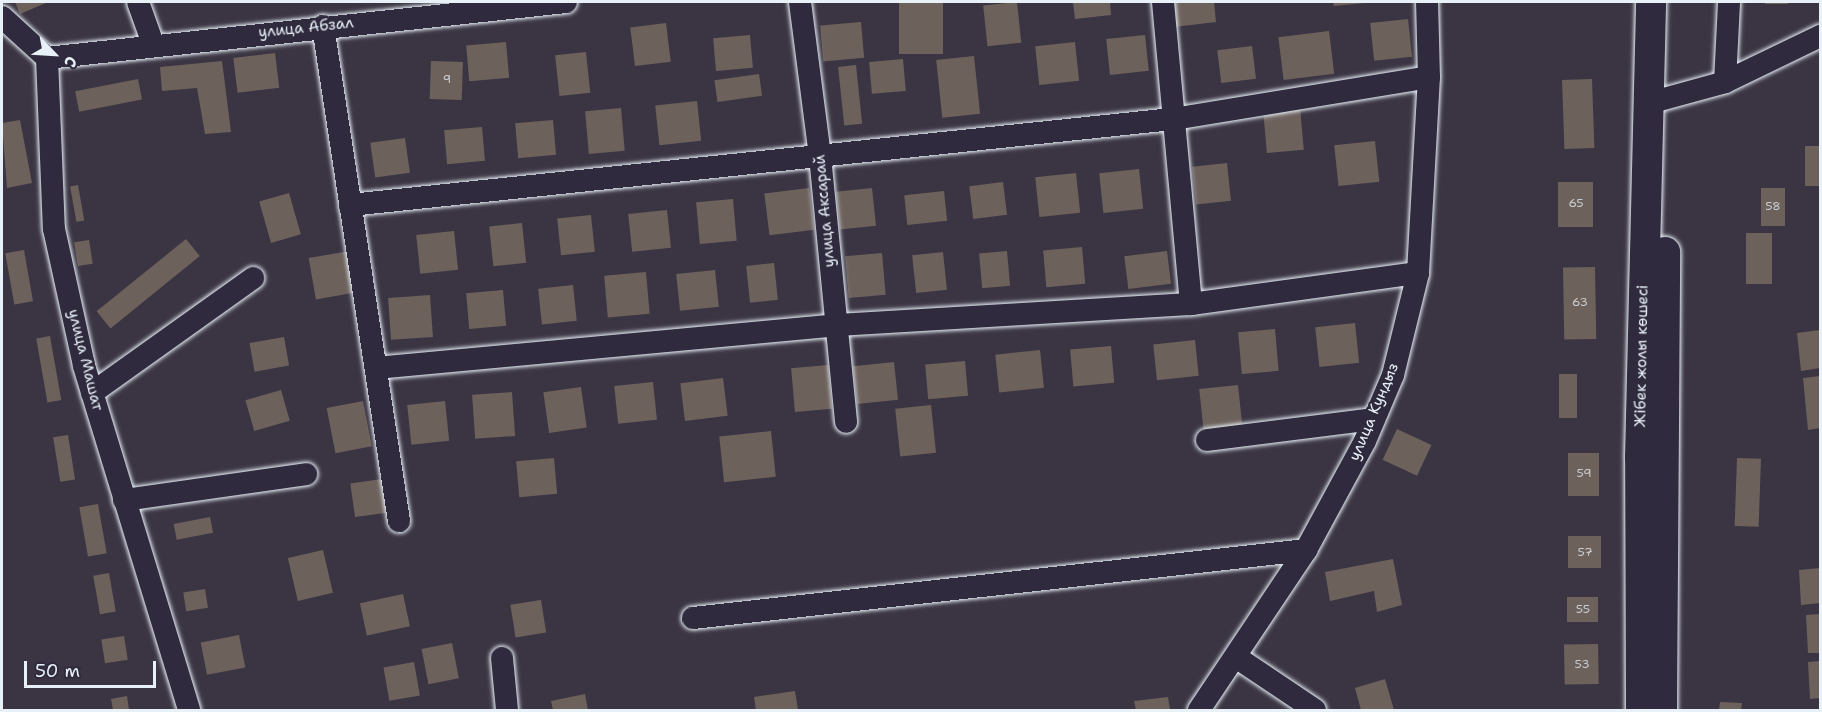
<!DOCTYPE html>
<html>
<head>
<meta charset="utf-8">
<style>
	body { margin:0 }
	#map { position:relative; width:1822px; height:712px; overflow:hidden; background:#3b3543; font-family:"Shantell Sans",sans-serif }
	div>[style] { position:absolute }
	.building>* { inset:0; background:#6d615c; transform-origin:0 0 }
	.roads { filter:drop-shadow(0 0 2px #e8f1f8) drop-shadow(0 0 2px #e8f1f8) }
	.minor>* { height:22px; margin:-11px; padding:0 11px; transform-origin:11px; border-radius:11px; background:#2f2a3d }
	.major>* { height:30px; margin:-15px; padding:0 15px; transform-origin:15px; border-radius:15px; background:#2f2a3d }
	span { translate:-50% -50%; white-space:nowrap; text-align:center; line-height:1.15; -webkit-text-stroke:4.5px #2f2a3d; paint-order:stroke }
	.number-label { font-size:12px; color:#c9cdd1 }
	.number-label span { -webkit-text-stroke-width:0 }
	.street-label { font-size:15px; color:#e8f1f8 }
	.frame { position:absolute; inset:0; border:3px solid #e8f1f8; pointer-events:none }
	.north { position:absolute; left:24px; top:24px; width:60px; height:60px; -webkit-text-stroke:4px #2f2a3d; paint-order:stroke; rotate:115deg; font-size:16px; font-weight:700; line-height:24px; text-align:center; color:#e8f1f8 }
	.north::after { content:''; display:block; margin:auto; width:21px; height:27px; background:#e8f1f8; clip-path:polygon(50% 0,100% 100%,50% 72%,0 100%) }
	.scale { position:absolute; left:24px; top:661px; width:132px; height:27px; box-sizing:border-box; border:3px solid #e8f1f8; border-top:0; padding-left:8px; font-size:18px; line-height:21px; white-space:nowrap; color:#e8f1f8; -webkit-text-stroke:4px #2f2a3d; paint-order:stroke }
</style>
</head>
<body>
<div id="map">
	<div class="building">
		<div style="clip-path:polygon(15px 2px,48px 2px,20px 14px)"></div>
		<div style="left:899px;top:2px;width:44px;height:52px"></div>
		<div style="left:1017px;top:2px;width:41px;height:34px;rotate:84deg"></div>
		<div style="clip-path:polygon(1073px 2px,1110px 2px,1111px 15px,1075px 19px)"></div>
		<div style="clip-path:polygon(1172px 2px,1214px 2px,1216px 22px,1174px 27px)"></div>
		<div style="clip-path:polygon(1333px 2px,1365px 2px,1365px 3px,1334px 6px)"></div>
		<div style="left:1765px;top:2px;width:23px;height:2px"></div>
		<div style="left:1408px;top:19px;width:38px;height:38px;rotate:84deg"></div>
		<div style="left:861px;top:22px;width:36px;height:41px;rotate:85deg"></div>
		<div style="left:666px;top:23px;width:39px;height:36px;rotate:83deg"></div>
		<div style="left:1329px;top:31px;width:43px;height:51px;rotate:83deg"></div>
		<div style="left:750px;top:35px;width:33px;height:37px;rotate:85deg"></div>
		<div style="left:1145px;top:35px;width:36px;height:39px;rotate:84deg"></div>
		<div style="left:506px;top:42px;width:36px;height:40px;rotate:85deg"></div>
		<div style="left:1075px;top:42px;width:39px;height:40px;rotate:84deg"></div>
		<div style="left:1252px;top:46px;width:33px;height:35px;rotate:83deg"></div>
		<div style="left:586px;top:52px;width:41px;height:31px;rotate:84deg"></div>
		<div style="left:275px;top:53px;width:35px;height:42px;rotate:83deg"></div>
		<div style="left:974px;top:56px;width:58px;height:38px;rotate:84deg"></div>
		<div style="left:903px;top:59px;width:32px;height:34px;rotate:85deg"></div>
		<div style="clip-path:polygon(222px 61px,231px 132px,205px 134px,197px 88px,162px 91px,160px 67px)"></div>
		<div style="left:431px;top:61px;width:32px;height:38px;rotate:2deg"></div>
		<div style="left:856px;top:65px;width:59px;height:18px;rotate:84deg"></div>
		<div style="left:759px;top:74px;width:22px;height:45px;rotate:82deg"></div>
		<div style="left:138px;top:79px;width:21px;height:64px;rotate:79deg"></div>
		<div style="left:1592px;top:79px;width:69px;height:30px;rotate:88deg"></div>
		<div style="left:697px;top:101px;width:40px;height:42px;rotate:84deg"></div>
		<div style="left:1300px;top:107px;width:43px;height:37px;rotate:85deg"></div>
		<div style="left:621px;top:108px;width:43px;height:36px;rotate:85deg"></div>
		<div style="clip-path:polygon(20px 120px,32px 183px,7px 188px,2px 123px)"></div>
		<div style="left:553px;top:120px;width:35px;height:38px;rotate:85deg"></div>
		<div style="left:482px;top:127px;width:34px;height:38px;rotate:85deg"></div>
		<div style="left:405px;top:138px;width:35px;height:35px;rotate:82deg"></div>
		<div style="left:1375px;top:141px;width:41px;height:41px;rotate:84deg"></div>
		<div style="left:1805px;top:146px;width:15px;height:40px"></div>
		<div style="left:1227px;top:163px;width:38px;height:35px;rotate:84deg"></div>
		<div style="left:1139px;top:169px;width:40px;height:40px;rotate:84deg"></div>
		<div style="left:1076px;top:173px;width:40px;height:41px;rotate:84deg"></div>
		<div style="left:1003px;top:182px;width:33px;height:34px;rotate:83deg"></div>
		<div style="left:1558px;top:182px;width:35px;height:45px"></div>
		<div style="left:78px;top:185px;width:36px;height:8px;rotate:80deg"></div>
		<div style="left:809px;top:188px;width:42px;height:45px;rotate:83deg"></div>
		<div style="left:872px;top:188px;width:38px;height:36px;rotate:84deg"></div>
		<div style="left:1785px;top:188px;width:38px;height:24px;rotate:90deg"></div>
		<div style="left:944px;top:191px;width:30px;height:40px;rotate:84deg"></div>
		<div style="left:289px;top:193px;width:43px;height:31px;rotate:74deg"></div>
		<div style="left:733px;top:199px;width:42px;height:37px;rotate:85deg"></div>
		<div style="left:667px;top:210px;width:38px;height:39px;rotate:84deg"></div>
		<div style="left:591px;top:215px;width:37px;height:34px;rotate:84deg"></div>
		<div style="left:522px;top:223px;width:40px;height:33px;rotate:84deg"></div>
		<div style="left:454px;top:231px;width:39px;height:38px;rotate:84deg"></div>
		<div style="left:1746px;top:233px;width:26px;height:51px"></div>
		<div style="left:186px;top:239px;width:22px;height:115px;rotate:51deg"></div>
		<div style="left:89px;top:240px;width:24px;height:15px;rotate:81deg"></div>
		<div style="left:1082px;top:247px;width:37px;height:39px;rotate:85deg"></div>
		<div style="left:24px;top:250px;width:52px;height:19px;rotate:80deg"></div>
		<div style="left:349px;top:251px;width:42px;height:41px;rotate:80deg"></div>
		<div style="left:1007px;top:251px;width:35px;height:28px;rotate:85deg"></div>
		<div style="left:1167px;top:251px;width:33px;height:43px;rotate:83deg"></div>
		<div style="left:943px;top:252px;width:38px;height:31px;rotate:84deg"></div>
		<div style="left:882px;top:253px;width:42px;height:37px;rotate:85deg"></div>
		<div style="left:774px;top:263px;width:37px;height:28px;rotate:84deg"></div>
		<div style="left:1595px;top:267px;width:72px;height:32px;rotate:89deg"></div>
		<div style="left:715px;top:270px;width:37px;height:39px;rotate:84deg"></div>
		<div style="left:646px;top:272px;width:42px;height:42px;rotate:85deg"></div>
		<div style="left:573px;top:285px;width:36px;height:35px;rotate:84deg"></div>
		<div style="left:503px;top:290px;width:36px;height:37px;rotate:85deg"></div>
		<div style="left:430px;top:295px;width:42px;height:42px;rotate:86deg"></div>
		<div style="left:1355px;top:323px;width:40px;height:40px;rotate:84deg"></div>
		<div style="left:1275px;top:329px;width:42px;height:37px;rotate:85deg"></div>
		<div style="clip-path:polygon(1820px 330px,1820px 368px,1801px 371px,1797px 333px)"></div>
		<div style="left:50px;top:336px;width:65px;height:14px;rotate:80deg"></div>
		<div style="left:284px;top:337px;width:29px;height:35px;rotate:80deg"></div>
		<div style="left:1195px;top:340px;width:36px;height:42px;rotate:84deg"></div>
		<div style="left:1111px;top:346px;width:37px;height:41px;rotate:85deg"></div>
		<div style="left:1040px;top:350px;width:38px;height:45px;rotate:84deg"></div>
		<div style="left:965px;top:361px;width:35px;height:40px;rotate:85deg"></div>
		<div style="left:894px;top:362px;width:38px;height:41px;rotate:84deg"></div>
		<div style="left:828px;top:365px;width:44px;height:37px;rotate:85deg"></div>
		<div style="left:1559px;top:374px;width:18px;height:44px"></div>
		<div style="clip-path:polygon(1820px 376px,1820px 428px,1808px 430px,1803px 378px)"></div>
		<div style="left:723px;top:378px;width:38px;height:43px;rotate:83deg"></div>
		<div style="left:653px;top:382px;width:38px;height:39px;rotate:84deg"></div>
		<div style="left:1238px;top:385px;width:41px;height:39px;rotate:84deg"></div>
		<div style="left:581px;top:387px;width:41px;height:38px;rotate:82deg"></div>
		<div style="left:281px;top:390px;width:32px;height:37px;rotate:74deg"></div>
		<div style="left:512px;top:392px;width:44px;height:40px;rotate:86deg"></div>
		<div style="left:363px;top:401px;width:46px;height:37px;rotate:79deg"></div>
		<div style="left:445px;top:401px;width:40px;height:38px;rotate:84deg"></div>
		<div style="left:931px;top:405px;width:48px;height:36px;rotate:84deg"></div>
		<div style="left:1397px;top:429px;width:38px;height:34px;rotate:25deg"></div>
		<div style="left:771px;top:431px;width:46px;height:52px;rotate:84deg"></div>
		<div style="left:68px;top:435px;width:45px;height:15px;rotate:81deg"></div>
		<div style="left:1568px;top:453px;width:31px;height:43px"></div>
		<div style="left:554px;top:458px;width:36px;height:38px;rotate:85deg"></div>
		<div style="left:1737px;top:458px;width:24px;height:68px;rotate:2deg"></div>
		<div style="left:382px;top:479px;width:34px;height:32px;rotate:82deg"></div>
		<div style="left:98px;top:504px;width:50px;height:19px;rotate:80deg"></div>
		<div style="left:210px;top:517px;width:16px;height:37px;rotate:79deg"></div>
		<div style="left:1601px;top:536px;width:32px;height:33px;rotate:90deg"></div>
		<div style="left:323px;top:550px;width:44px;height:36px;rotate:77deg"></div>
		<div style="clip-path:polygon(1393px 559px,1402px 605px,1377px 612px,1374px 591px,1330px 601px,1325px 572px)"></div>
		<div style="clip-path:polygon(1820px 568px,1820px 603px,1801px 605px,1799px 570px)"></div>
		<div style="left:109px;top:573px;width:39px;height:16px;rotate:80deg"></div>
		<div style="left:205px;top:589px;width:19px;height:22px;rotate:81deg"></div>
		<div style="left:403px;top:594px;width:33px;height:44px;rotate:78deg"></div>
		<div style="left:1598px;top:597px;width:25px;height:31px;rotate:90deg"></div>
		<div style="left:541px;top:600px;width:33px;height:31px;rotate:81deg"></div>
		<div style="clip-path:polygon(1820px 614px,1820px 653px,1808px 653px,1806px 615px)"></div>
		<div style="left:239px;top:635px;width:33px;height:39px;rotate:79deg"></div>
		<div style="left:124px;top:636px;width:24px;height:23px;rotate:81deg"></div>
		<div style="left:452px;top:643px;width:36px;height:31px;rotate:79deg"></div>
		<div style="left:1598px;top:644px;width:40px;height:34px;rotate:89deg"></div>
		<div style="clip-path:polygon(1820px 661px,1820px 698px,1810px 699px,1808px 662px)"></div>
		<div style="left:414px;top:662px;width:34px;height:31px;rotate:80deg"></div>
		<div style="clip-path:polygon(1385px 679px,1394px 710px,1361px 710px,1355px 688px)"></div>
		<div style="clip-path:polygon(795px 691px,798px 710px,756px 710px,754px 697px)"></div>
		<div style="clip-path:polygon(585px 694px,588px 710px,553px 710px,551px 701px)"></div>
		<div style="clip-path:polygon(127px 696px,129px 710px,113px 710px,111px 699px)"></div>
		<div style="clip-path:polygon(1168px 697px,1170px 710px,1136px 710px,1134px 701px)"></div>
		<div style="clip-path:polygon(1720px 702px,1742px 703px,1741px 710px,1719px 710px)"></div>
	</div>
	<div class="roads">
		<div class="minor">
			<div style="left:138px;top:2px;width:45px;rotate:70.3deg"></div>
			<div style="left:800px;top:2px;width:155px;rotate:82.6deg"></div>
			<div style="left:820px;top:156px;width:267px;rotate:84.4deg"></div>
			<div style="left:1163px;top:2px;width:303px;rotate:84.7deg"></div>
			<div style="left:2px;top:17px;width:61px;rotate:42.3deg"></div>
			<div style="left:47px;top:58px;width:171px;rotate:87.7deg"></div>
			<div style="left:54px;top:229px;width:140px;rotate:77.6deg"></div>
			<div style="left:84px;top:366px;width:360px;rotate:73deg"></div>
			<div style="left:323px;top:26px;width:501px;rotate:81.27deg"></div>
			<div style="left:47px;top:58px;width:522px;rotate:-6.16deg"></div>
			<div style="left:1725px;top:82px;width:80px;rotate:-87.1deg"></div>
			<div style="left:1649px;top:103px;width:79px;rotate:-15.4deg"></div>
			<div style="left:1725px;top:82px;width:106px;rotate:-25.8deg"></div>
			<div style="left:350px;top:205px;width:827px;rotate:-5.97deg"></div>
			<div style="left:1173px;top:119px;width:259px;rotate:-9.3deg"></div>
			<div style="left:376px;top:368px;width:462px;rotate:-5.3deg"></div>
			<div style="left:836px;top:325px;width:356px;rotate:-3.4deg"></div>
			<div style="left:1191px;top:304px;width:229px;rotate:-7.8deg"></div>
			<div style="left:92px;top:393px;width:198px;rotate:-35.5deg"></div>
			<div style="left:1207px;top:440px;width:168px;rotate:-7.2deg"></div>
			<div style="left:124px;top:500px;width:184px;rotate:-8.1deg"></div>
			<div style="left:693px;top:618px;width:617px;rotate:-6.33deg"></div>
			<div style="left:1236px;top:657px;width:95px;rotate:33.9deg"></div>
			<div style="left:502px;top:658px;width:52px;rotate:84.5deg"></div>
			<div style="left:1199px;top:710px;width:192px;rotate:-56.2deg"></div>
			<div style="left:1306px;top:550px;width:124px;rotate:-61.6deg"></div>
			<div style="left:1365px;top:441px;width:72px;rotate:-67deg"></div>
			<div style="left:1393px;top:375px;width:105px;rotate:-76.2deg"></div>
			<div style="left:1418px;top:273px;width:196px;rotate:-86.8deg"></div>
			<div style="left:1429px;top:77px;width:75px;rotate:-91.5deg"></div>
		</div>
		<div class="major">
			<div style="left:1641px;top:710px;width:253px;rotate:-90.2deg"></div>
			<div style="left:1640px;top:457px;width:455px;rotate:-88.6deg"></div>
			<div style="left:1662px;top:710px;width:458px;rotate:-89.6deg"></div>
		</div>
	</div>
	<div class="number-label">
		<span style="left:447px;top:80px">9</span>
		<span style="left:1576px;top:204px">65</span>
		<span style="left:1773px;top:207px">58</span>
		<span style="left:1580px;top:303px">63</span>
		<span style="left:1584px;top:474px">59</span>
		<span style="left:1585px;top:553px">57</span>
		<span style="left:1583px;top:610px">55</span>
		<span style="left:1582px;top:665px">53</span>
	</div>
	<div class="street-label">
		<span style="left:306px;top:28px;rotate:-6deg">улица Абзал</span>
		<span style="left:825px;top:211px;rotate:-95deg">улица Аксарай</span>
		<span style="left:1642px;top:356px;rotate:-89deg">Жібек жолы көшесі</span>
		<span style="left:85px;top:360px;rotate:76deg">улица Машат</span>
		<span style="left:1374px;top:412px;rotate:-67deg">улица Кундыз</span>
	</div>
	<div class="frame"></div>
	<div class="north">С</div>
	<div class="scale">50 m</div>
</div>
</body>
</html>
